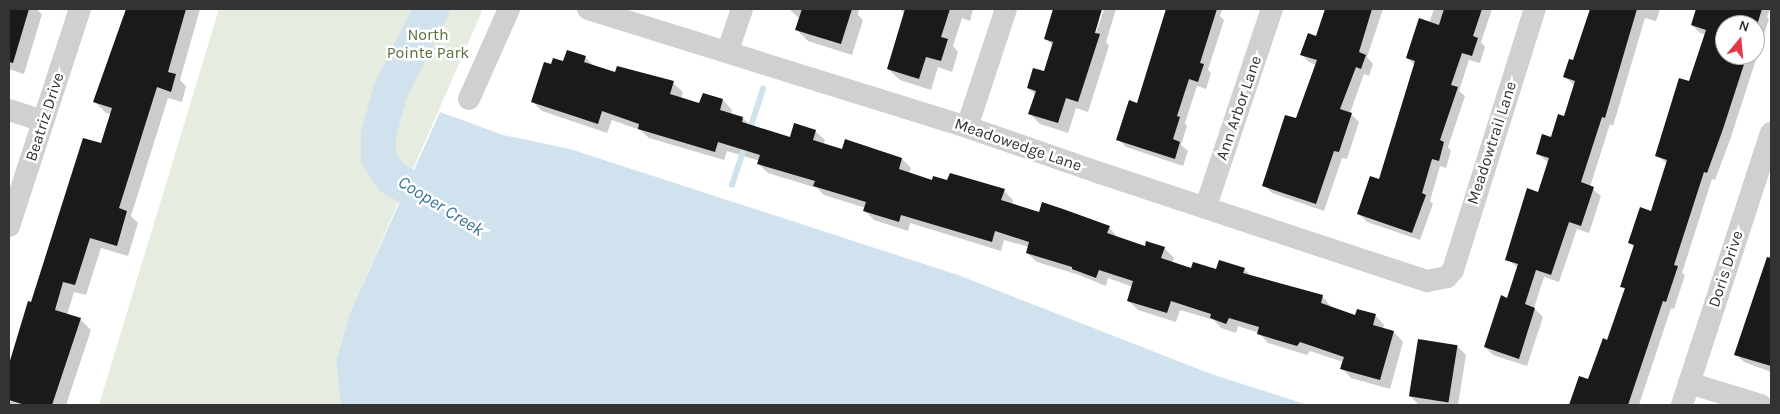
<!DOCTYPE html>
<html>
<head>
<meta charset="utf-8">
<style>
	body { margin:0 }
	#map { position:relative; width:1780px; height:414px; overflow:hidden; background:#fff; font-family:Karla,sans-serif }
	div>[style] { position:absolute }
	.green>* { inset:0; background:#e6ecdf }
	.water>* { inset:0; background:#cfe2ee }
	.shadow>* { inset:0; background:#0003 }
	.stream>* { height:5.5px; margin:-2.75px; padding:0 2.75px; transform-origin:2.75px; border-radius:2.75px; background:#cfe2ee }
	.river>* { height:35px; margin:-17.5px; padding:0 17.5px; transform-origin:17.5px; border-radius:17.5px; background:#cfe2ee }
	.building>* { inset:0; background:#1a1a1a; transform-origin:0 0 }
	.minor>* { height:22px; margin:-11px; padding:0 11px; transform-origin:11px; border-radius:11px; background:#d0d0d0 }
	span { translate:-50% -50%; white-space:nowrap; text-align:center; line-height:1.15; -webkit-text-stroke:5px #fff; paint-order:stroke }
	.park-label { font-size:16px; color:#56703f }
	.street-label { font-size:16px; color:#333 }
	.water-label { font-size:18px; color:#3f7597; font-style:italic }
	.frame { position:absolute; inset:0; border:10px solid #333; pointer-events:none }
	.north { position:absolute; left:1715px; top:15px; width:50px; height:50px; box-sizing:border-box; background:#fff; border:1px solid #adadad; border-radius:50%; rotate:17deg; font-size:14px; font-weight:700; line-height:20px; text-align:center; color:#333 }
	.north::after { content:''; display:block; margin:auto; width:18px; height:22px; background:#e63946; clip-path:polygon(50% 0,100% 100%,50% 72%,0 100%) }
</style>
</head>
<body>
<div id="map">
	<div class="green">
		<div style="clip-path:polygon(219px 9px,483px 9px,350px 313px,336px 362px,341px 405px,99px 405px)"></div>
	</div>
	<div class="water">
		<div style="clip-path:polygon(440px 112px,503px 135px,570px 149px,958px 275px,1211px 374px,1308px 405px,341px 405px,336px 362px,350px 313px)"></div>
	</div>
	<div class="shadow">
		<div style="clip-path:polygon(9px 9px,36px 9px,42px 14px,24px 74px,9px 69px)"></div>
		<div style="clip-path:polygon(127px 9px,200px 9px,180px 80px,186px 86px,182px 102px,168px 98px,131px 216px,138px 223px,128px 256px,101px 248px,86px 295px,74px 292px,67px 315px,80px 319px,91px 330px,66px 405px,9px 405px,9px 367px,17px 341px,102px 145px,111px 114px,106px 113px,95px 102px)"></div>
		<div style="clip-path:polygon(789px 9px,859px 9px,858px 15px,863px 20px,852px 55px,808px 41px,797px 30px,800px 19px)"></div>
		<div style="clip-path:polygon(900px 9px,973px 9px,970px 21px,962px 18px,953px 46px,958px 52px,952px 72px,938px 67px,931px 90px,900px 80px,888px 69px,905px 15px)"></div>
		<div style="clip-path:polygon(1057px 9px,1101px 9px,1092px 38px,1094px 39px,1104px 9px,1116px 9px,1106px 42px,1109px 46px,1088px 112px,1076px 108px,1068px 133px,1040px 124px,1030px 114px,1036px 95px,1028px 88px,1045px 73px,1053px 46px,1045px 38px)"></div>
		<div style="clip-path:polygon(1167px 9px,1222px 9px,1220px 16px,1224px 20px,1208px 70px,1211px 73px,1206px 89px,1197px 86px,1185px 123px,1187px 126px,1181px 145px,1188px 151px,1183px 166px,1126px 147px,1118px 139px,1138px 104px)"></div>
		<div style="clip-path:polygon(1326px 9px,1383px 9px,1367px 57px,1373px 64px,1369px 76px,1364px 74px,1350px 113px,1359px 122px,1347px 159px,1342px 158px,1324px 211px,1272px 193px,1264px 185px,1297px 120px,1316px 65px,1309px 62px,1301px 54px,1317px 38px)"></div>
		<div style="clip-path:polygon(1434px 9px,1492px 9px,1481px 42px,1485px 47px,1480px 63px,1469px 60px,1459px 91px,1465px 96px,1448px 147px,1451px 151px,1446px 168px,1440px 166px,1430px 201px,1433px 204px,1420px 240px,1367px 222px,1359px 214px,1379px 180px,1415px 65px,1407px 58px,1429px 23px)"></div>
		<div style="clip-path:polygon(1598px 9px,1660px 9px,1656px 21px,1645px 18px,1613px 126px,1610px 124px,1590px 187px,1601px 196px,1589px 233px,1577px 229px,1559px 282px,1544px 277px,1534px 308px,1543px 317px,1527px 366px,1493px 355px,1485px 347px,1508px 299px,1518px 268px,1507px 259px,1539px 194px,1549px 163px,1538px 154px,1551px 139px,1565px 117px,1575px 86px,1565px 77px,1574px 62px)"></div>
		<div style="clip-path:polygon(evenodd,1697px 9px,1770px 9px,1767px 17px,1769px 19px,1731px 137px,1715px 180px,1712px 179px,1682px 273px,1685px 275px,1674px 309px,1671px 308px,1639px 405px,1570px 405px,1579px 378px,1589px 381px,1608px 341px,1626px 290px,1622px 286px,1635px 248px,1630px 243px,1651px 212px,1667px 164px,1657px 155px,1690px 83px,1706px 35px,1700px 33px,1692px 25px,1697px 9px,1725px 25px,1755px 25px,1755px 55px,1725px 55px,1725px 25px)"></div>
		<div style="clip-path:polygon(585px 57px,594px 66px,616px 73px,673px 83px,683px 92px,681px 99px,700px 105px,723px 100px,732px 110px,731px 114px,743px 118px,751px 126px,790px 138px,815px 131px,825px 140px,823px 145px,842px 150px,902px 159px,911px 168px,909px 174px,933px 181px,1004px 191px,1013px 200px,1012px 205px,1040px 213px,1109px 227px,1118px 238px,1146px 247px,1164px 248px,1174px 258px,1172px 263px,1192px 270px,1244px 269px,1251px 276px,1323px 297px,1332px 308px,1356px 316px,1375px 315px,1384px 325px,1383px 329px,1394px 332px,1403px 342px,1390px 389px,1351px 378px,1342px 368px,1343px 362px,1310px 351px,1307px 355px,1268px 343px,1259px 333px,1238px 326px,1236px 333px,1221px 328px,1214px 320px,1180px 310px,1176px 322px,1138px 310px,1128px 300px,1133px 287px,1108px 278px,1106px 286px,1079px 275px,1037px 262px,1027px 253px,1029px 247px,1004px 240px,1001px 251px,910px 223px,908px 231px,874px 220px,865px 211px,866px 208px,824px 195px,817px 188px,768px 173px,759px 164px,760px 161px,727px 151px,724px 160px,649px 138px,640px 130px,612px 120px,607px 133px,542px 111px,532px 101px,551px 66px)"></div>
		<div style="clip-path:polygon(1769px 256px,1771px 256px,1771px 372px,1744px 362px,1736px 354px)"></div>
		<div style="clip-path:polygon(1419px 340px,1458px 347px,1466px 355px,1458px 405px,1418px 404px,1410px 396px)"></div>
	</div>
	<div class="stream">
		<div style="left:749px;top:132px;width:45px;rotate:-72deg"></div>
		<div style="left:732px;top:185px;width:44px;rotate:-71.6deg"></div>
	</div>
	<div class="river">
		<div style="left:431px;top:9px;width:89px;rotate:116.9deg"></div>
		<div style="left:391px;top:88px;width:48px;rotate:105.8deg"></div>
		<div style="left:378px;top:134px;width:23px;rotate:90deg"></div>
		<div style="left:378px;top:157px;width:24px;rotate:57deg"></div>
		<div style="left:391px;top:177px;width:64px;rotate:29.7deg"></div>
	</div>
	<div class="building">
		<div style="clip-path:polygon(9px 9px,29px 9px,13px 63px,9px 62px)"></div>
		<div style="clip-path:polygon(126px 9px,186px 9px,168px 72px,176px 74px,171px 92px,157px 87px,119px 208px,127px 211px,117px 246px,90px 238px,75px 285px,63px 282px,55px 310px,81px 318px,52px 405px,25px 405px,9px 400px,9px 364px,28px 301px,31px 302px,83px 138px,101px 143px,112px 108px,93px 102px)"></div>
		<div style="clip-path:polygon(802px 9px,852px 9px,841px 44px,795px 30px)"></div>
		<div style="clip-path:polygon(905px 9px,950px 9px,941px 37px,948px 39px,941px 61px,926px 57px,919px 79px,887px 69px)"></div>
		<div style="clip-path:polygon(1053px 9px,1102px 9px,1095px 33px,1100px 34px,1078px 102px,1066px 98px,1058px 123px,1028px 114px,1036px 91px,1027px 88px,1033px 68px,1044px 71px,1053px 42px,1044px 39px)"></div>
		<div style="clip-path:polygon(1166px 9px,1217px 9px,1200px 63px,1204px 64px,1198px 82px,1189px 79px,1177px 116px,1180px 117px,1173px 139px,1180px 142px,1175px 159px,1116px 140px,1129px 100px,1137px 103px)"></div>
		<div style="clip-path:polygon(1325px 9px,1372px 9px,1359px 52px,1366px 55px,1361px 69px,1356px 67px,1340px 109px,1352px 113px,1339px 152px,1334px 151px,1316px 204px,1262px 186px,1285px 115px,1296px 118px,1317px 60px,1300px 55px,1308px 33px,1316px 36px)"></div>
		<div style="clip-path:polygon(1444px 9px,1482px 9px,1473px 36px,1478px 38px,1472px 56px,1462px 53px,1451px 85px,1458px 87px,1440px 140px,1444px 142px,1439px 161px,1432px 159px,1422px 193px,1426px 195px,1412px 233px,1357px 214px,1370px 176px,1379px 179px,1415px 61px,1406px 58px,1419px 18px,1439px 25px)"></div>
		<div style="clip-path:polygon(1590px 9px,1637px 9px,1605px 118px,1602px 117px,1581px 182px,1594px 187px,1581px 226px,1569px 222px,1551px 275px,1536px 270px,1525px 304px,1535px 308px,1519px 359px,1484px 347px,1501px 295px,1507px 298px,1518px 264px,1505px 260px,1527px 188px,1538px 192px,1549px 158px,1536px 154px,1542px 134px,1551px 137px,1558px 114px,1564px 116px,1575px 81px,1563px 77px,1569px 59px,1573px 60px)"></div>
		<div style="clip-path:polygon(1696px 9px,1762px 9px,1757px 25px,1725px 25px,1725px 55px,1747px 55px,1723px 129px,1707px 173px,1704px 172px,1674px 265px,1678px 266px,1666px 302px,1663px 301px,1628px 405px,1569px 405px,1579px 376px,1588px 379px,1603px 338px,1607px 340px,1625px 288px,1620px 287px,1634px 245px,1628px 243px,1640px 207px,1651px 211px,1667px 160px,1655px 156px,1679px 78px,1689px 81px,1706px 30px,1691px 25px)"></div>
		<div style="clip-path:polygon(567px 50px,586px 56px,584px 62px,615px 72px,617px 66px,674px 81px,670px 94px,699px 103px,703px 93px,723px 99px,720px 110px,743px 117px,742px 122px,790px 137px,794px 123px,816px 130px,813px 140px,842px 149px,845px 139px,902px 158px,899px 169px,932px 180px,933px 176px,947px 180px,950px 173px,1005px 189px,1001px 200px,1039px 212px,1042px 202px,1063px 209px,1110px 226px,1107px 233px,1145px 246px,1146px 241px,1165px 247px,1161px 258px,1191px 268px,1193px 262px,1216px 269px,1219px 260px,1245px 268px,1243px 273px,1323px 295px,1321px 303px,1355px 315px,1357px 309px,1376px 314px,1373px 325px,1394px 331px,1380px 380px,1340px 369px,1344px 357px,1300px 342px,1297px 346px,1257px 334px,1259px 327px,1229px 318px,1226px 324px,1210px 318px,1211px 314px,1171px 301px,1167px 313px,1127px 301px,1133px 281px,1099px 270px,1096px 278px,1072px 269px,1072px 267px,1026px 253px,1029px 242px,995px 231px,992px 242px,901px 215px,899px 222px,863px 211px,866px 202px,813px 186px,815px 181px,757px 164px,760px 155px,718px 142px,715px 152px,638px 129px,639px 124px,602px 111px,598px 124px,531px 102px,544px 62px,551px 64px,553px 58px,563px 61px)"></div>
		<div style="clip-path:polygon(1767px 257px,1771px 258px,1771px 366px,1734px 355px)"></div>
		<div style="left:1418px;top:339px;width:40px;height:58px;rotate:9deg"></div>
	</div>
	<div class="minor">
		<div style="left:588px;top:9px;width:397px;rotate:17.3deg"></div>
		<div style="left:967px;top:127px;width:138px;rotate:19.1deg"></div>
		<div style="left:1097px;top:172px;width:348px;rotate:18.3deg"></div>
		<div style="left:1427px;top:281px;width:20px;rotate:-11deg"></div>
		<div style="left:1447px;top:277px;width:9px;rotate:-49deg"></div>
		<div style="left:1453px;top:270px;width:274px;rotate:-72.6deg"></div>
		<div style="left:728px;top:50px;width:43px;rotate:-71.1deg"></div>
		<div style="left:469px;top:99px;width:98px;rotate:-66deg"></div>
		<div style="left:9px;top:110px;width:36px;rotate:18deg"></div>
		<div style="left:967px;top:127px;width:124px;rotate:-71.7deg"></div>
		<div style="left:1206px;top:206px;width:208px;rotate:-71.5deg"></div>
		<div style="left:9px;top:226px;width:228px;rotate:-71.9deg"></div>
		<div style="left:1689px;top:383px;width:75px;rotate:17deg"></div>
		<div style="left:1682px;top:405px;width:286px;rotate:-71.9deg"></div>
	</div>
	<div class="park-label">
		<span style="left:428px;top:44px">North<br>Pointe Park</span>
	</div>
	<div class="street-label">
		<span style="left:1239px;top:108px;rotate:-71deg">Ann Arbor Lane</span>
		<span style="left:45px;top:117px;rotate:-72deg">Beatriz Drive</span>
		<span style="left:1492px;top:143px;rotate:-72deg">Meadowtrail Lane</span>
		<span style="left:1018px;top:145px;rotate:19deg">Meadowedge Lane</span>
		<span style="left:1726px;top:269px;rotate:-72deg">Doris Drive</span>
	</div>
	<div class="water-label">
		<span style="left:441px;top:206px;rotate:32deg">Cooper Creek</span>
	</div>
	<div class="frame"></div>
	<div class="north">N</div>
</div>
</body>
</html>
